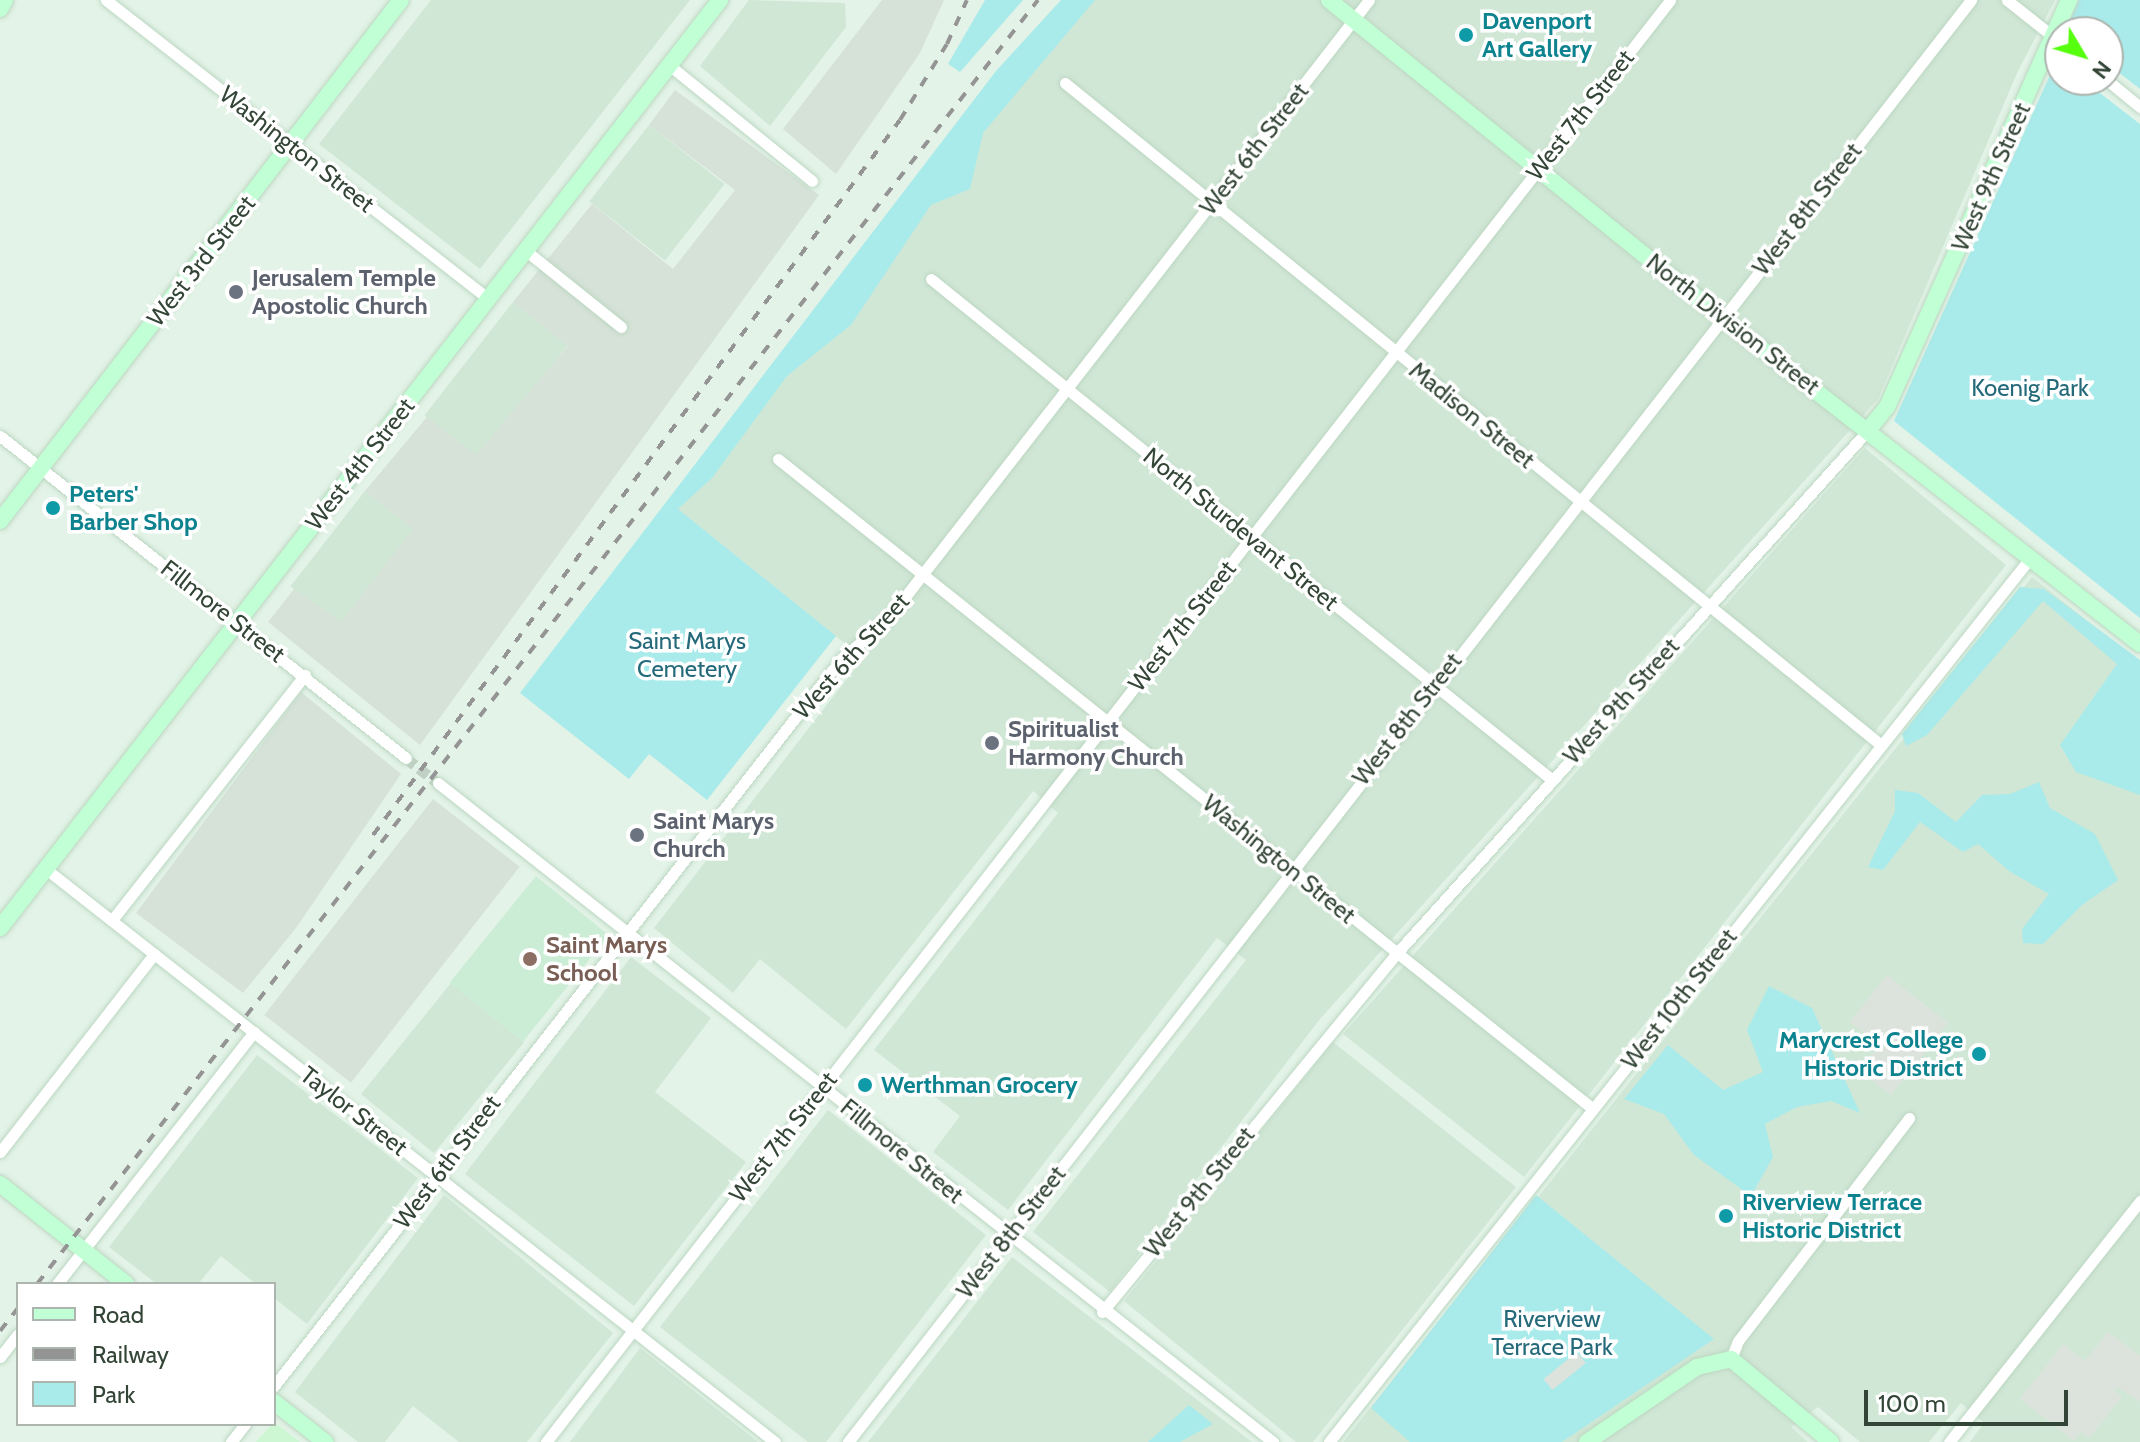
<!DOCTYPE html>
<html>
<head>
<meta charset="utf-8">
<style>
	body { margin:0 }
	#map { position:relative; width:2140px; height:1442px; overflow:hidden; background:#e3f3e7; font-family:Cabin,sans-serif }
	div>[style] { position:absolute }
	.residential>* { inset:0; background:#d1e7d6; transform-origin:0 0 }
	.commercial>* { inset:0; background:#ccf7d2 }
	.industrial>* { inset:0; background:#d6e2d7; transform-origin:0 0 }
	.education>* { inset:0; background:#ccedd5; transform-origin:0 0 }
	.green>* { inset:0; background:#a9eaea }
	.parking>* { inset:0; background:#dce3dd; transform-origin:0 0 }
	.street-tunnel>* { height:11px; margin-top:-5.5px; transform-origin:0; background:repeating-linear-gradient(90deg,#c0d0c4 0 11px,transparent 0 16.5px) }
	.roads { filter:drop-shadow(0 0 2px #bcd7c2) drop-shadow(0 0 2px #bcd7c2) }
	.street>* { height:11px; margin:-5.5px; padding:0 5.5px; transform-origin:5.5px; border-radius:5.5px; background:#fff }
	.secondary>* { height:16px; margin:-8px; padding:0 8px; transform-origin:8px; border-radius:8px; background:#c1ffd4 }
	.rail>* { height:4px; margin-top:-2px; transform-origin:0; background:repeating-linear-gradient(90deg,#949494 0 10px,transparent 0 20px) }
	.dots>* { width:22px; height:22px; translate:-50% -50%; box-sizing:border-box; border:4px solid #fff; border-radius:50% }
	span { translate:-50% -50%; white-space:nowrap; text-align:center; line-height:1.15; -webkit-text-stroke:7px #fff; paint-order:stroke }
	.culture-label { font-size:24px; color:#0d838f; font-weight:700 }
	.left { translate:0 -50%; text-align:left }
	.right { translate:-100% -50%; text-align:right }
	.street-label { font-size:24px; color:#334536 }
	.worship-label { font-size:24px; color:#5b616d; font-weight:700 }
	.park-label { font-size:24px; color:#246a7a }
	.education-label { font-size:24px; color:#785e54; font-weight:700 }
	.legend { position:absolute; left:16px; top:1282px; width:260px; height:144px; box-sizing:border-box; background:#fff; border:2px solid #adb5af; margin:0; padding:10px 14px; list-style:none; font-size:24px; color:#334536 }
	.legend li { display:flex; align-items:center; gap:16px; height:40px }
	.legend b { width:40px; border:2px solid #adb5af }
	.north { position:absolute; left:2044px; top:16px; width:80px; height:80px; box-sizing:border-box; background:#fff; border:2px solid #adb5af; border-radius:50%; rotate:128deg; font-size:22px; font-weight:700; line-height:32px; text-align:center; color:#334536 }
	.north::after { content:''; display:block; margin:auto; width:28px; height:36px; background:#55ff0e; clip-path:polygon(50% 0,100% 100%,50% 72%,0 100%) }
	.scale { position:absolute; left:1864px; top:1390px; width:204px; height:36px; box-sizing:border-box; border:4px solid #334536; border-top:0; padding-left:10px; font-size:24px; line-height:28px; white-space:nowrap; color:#334536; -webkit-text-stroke:6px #fff; paint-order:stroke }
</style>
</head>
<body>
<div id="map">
	<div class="residential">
		<div style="clip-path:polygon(431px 0,690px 0,480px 269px,319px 144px)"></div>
		<div style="clip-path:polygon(749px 0,845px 3px,846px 27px,770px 126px,700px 66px)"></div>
		<div style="clip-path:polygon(1085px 0,2055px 0,2018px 71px,1878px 399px,1320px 1019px,1110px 1292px,1033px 1232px,1246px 960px,1217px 938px,1008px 1210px,933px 1152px,960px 1116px,874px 1050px,1058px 813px,1033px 791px,846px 1029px,760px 959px,733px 993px,654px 928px,863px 658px,670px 503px)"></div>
		<div style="left:649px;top:125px;width:96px;height:97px;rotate:38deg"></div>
		<div style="left:513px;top:302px;width:70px;height:144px;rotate:38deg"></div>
		<div style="clip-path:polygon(1865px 448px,2006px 565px,1524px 1177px,1343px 1034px)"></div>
		<div style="left:365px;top:491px;width:62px;height:121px;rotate:38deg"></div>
		<div style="clip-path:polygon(2032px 577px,2140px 662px,2140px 1442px,1970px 1442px,1984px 1423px,1961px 1403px,1929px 1442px,1860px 1442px,1818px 1407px,1791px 1427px,1808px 1442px,1343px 1442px)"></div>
		<div style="clip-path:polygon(631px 957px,711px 1018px,655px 1092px,746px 1162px,634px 1306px,465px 1174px)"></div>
		<div style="left:451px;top:983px;width:94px;height:143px;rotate:39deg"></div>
		<div style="clip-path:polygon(1333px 1042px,1516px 1187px,1313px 1442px,1296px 1442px,1124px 1301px)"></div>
		<div style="clip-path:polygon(257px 1055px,418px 1178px,307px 1324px,274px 1298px,274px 1284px,256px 1284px,221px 1256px,198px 1284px,157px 1284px,109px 1247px)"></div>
		<div style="clip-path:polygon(828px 1110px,986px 1235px,826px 1442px,808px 1442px,660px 1327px)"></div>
		<div style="clip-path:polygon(444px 1195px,613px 1333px,527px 1442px,459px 1442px,413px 1406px,385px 1442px,358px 1442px,295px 1392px)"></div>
		<div style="clip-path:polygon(1012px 1257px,1252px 1442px,868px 1442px)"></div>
		<div style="clip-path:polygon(640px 1348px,758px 1442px,570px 1442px)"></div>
	</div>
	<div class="commercial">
		<div style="clip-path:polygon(274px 1422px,300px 1442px,256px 1442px)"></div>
	</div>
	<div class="industrial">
		<div style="clip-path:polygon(882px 0,944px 0,920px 53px,836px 174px,783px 129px)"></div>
		<div style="clip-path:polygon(675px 90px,819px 195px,420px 745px,268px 622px,294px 589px,341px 622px,413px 529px,365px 491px,427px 417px,476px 455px,568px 346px,513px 302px,592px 204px,673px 269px,735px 190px,649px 125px)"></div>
		<div style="clip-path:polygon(301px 692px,401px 774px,296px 928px,243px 993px,136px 913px)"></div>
		<div style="left:433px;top:799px;width:110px;height:274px;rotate:38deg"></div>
	</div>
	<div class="education">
		<div style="left:536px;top:876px;width:94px;height:137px;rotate:39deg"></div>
	</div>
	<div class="green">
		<div style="clip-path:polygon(985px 0,1023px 0,960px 72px,948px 64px)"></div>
		<div style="clip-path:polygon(1061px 0,1095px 0,983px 133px,970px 189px,931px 205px,851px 325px,787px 376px,712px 478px,678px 509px,836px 636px,707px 800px,649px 754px,629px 779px,520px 693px,996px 71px)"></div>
		<div style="clip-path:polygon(2079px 0,2140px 0,2140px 89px,2108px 64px,2108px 32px,2066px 29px)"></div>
		<div style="clip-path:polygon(2055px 64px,2060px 64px,2060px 80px,2083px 80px,2140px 124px,2140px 618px,1894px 421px)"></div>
		<div style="clip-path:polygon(2020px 587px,2044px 589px,2140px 660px,2140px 795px,2076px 772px,2060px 745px,2117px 664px,2043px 601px,1927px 735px,1906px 746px,1902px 734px)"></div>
		<div style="clip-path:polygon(2039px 782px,2050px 808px,2095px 834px,2118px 880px,2082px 905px,2043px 944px,2023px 943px,2022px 929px,2049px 894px,2009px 871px,1978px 844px,1963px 852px,1920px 822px,1883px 870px,1868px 867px,1895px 811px,1895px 790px,1918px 793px,1956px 822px,1982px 795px,2010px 794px)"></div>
		<div style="clip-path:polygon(1769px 986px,1812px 1008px,1860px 1113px,1831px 1101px,1797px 1107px,1765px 1124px,1773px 1157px,1751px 1196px,1694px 1155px,1664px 1114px,1624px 1099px,1668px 1045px,1723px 1090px,1763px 1072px,1747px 1030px)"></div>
		<div style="clip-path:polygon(1536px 1195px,1714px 1339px,1562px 1442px,1410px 1442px,1371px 1408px)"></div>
		<div style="clip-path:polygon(1189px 1405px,1213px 1424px,1180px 1442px,1148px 1442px)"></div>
	</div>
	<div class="parking">
		<div style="clip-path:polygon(1887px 975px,1948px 1023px,1891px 1095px,1859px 1070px,1879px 1045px,1850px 1022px)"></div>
		<div style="clip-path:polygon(2108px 1332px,2140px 1356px,2140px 1401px,2117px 1387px,2114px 1391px,2122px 1397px,2089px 1438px,2081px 1432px,2074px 1441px,2020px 1399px,2063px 1344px,2085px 1361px)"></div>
		<div style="left:1577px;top:1352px;width:14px;height:43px;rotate:51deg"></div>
	</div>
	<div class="street-tunnel">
		<div style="left:406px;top:758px;width:41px;rotate:38deg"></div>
	</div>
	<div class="roads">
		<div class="street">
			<div style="left:106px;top:0;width:484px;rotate:38deg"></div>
			<div style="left:2007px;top:0;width:68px;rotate:38.4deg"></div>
			<div style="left:669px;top:65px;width:184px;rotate:39deg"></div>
			<div style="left:2107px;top:80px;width:43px;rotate:39.3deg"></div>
			<div style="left:1065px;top:83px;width:1051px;rotate:39.05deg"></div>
			<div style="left:525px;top:250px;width:123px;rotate:38.7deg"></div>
			<div style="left:931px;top:279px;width:796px;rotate:38.88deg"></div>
			<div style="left:0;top:436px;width:518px;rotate:38.42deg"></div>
			<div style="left:778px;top:459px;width:1042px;rotate:38.57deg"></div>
			<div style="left:438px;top:783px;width:1064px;rotate:38.28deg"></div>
			<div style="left:46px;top:869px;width:927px;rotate:38.17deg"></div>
			<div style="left:112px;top:920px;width:312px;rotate:-51.8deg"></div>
			<div style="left:0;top:1152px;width:251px;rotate:-52.1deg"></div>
			<div style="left:57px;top:1284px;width:320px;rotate:-52deg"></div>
			<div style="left:1102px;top:1312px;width:463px;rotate:-50.6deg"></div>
			<div style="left:1396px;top:954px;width:707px;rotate:-47.98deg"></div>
			<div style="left:0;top:1357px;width:29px;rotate:-52deg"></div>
			<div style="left:1731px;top:1359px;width:19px;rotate:-69deg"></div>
			<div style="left:1738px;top:1341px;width:281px;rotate:-52.5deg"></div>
			<div style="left:274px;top:1386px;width:922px;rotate:-52.05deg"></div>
			<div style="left:841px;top:659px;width:60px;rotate:-40.3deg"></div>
			<div style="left:887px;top:620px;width:785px;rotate:-52.14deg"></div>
			<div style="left:231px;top:1442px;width:23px;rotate:-52deg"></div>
			<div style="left:546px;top:1442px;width:1828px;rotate:-52.06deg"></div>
			<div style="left:848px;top:1442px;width:1828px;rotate:-52.09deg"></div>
			<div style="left:1329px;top:1442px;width:1130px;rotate:-51.58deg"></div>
			<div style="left:1949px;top:1442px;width:308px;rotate:-51.6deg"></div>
		</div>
		<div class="secondary">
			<div style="left:1329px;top:0;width:506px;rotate:38.98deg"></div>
			<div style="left:1722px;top:318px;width:530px;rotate:37.95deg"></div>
			<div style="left:0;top:9px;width:10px;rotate:-61deg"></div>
			<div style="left:1869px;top:429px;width:28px;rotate:-51deg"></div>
			<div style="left:1887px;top:407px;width:446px;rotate:-65.9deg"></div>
			<div style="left:0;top:521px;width:657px;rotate:-52.42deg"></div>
			<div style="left:0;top:928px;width:1175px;rotate:-52.19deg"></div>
			<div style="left:0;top:1184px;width:161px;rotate:38.4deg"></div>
			<div style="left:274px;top:1402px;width:65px;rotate:38.1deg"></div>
			<div style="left:1587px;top:1442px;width:133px;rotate:-34.3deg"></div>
			<div style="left:1697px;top:1367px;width:35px;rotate:-13deg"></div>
			<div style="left:1731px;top:1359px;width:130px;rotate:39.7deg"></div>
		</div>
	</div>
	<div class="rail">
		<div style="left:373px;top:835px;width:888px;rotate:-53.61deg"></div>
		<div style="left:900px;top:120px;width:89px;rotate:-58.3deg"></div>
		<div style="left:947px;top:44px;width:48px;rotate:-65.6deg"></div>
		<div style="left:37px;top:1284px;width:1628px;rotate:-52.06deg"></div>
		<div style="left:0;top:1331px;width:29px;rotate:-52deg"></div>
	</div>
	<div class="dots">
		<div style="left:1466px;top:35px;background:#0f9aa8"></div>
		<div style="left:236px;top:292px;background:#6b7280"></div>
		<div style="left:53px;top:508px;background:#0f9aa8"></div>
		<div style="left:992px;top:743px;background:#6b7280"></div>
		<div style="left:637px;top:835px;background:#6b7280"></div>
		<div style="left:530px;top:959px;background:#8d6e63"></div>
		<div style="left:1979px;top:1054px;background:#0f9aa8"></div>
		<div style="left:865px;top:1085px;background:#0f9aa8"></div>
		<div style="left:1726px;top:1216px;background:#0f9aa8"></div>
	</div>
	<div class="culture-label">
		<span class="left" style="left:1482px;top:35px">Davenport<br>Art Gallery</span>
		<span class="left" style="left:69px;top:508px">Peters'<br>Barber Shop</span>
		<span class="right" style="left:1963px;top:1054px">Marycrest College<br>Historic District</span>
		<span class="left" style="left:881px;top:1085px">Werthman Grocery</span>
		<span class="left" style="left:1742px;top:1216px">Riverview Terrace<br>Historic District</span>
	</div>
	<div class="street-label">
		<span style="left:1580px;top:115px;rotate:-52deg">West 7th Street</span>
		<span style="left:297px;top:149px;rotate:38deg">Washington Street</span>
		<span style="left:1254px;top:149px;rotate:-52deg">West 6th Street</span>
		<span style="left:1991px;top:177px;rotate:-66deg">West 9th Street</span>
		<span style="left:1807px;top:209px;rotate:-52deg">West 8th Street</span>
		<span style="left:201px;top:261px;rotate:-52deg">West 3rd Street</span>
		<span style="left:1733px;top:324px;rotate:38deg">North Division Street</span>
		<span style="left:1472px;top:415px;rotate:39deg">Madison Street</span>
		<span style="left:360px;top:464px;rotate:-52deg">West 4th Street</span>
		<span style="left:1241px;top:529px;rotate:39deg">North Sturdevant Street</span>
		<span style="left:223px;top:611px;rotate:38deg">Fillmore Street</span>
		<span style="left:1182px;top:626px;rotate:-52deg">West 7th Street</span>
		<span style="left:851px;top:656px;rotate:-48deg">West 6th Street</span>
		<span style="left:1621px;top:701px;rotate:-48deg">West 9th Street</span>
		<span style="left:1407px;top:719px;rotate:-52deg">West 8th Street</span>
		<span style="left:1279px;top:859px;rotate:39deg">Washington Street</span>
		<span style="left:1679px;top:999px;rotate:-52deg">West 10th Street</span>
		<span style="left:354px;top:1111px;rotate:38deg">Taylor Street</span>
		<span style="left:783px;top:1137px;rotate:-52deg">West 7th Street</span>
		<span style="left:902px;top:1151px;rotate:39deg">Fillmore Street</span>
		<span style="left:447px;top:1162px;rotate:-53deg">West 6th Street</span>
		<span style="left:1199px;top:1192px;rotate:-51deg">West 9th Street</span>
		<span style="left:1011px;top:1232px;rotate:-52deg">West 8th Street</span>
	</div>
	<div class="worship-label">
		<span class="left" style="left:252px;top:292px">Jerusalem Temple<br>Apostolic Church</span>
		<span class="left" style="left:1008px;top:743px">Spiritualist<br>Harmony Church</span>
		<span class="left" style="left:653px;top:835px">Saint Marys<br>Church</span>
	</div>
	<div class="park-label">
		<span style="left:2030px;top:388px">Koenig Park</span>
		<span style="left:687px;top:655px">Saint Marys<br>Cemetery</span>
		<span style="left:1552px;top:1333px">Riverview<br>Terrace Park</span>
	</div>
	<div class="education-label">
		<span class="left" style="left:546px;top:959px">Saint Marys<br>School</span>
	</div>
	<ul class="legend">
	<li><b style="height:10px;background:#c1ffd4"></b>Road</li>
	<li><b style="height:10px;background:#949494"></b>Railway</li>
	<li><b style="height:22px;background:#a9eaea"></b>Park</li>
	</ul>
	<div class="north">N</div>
	<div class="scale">100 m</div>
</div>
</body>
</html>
